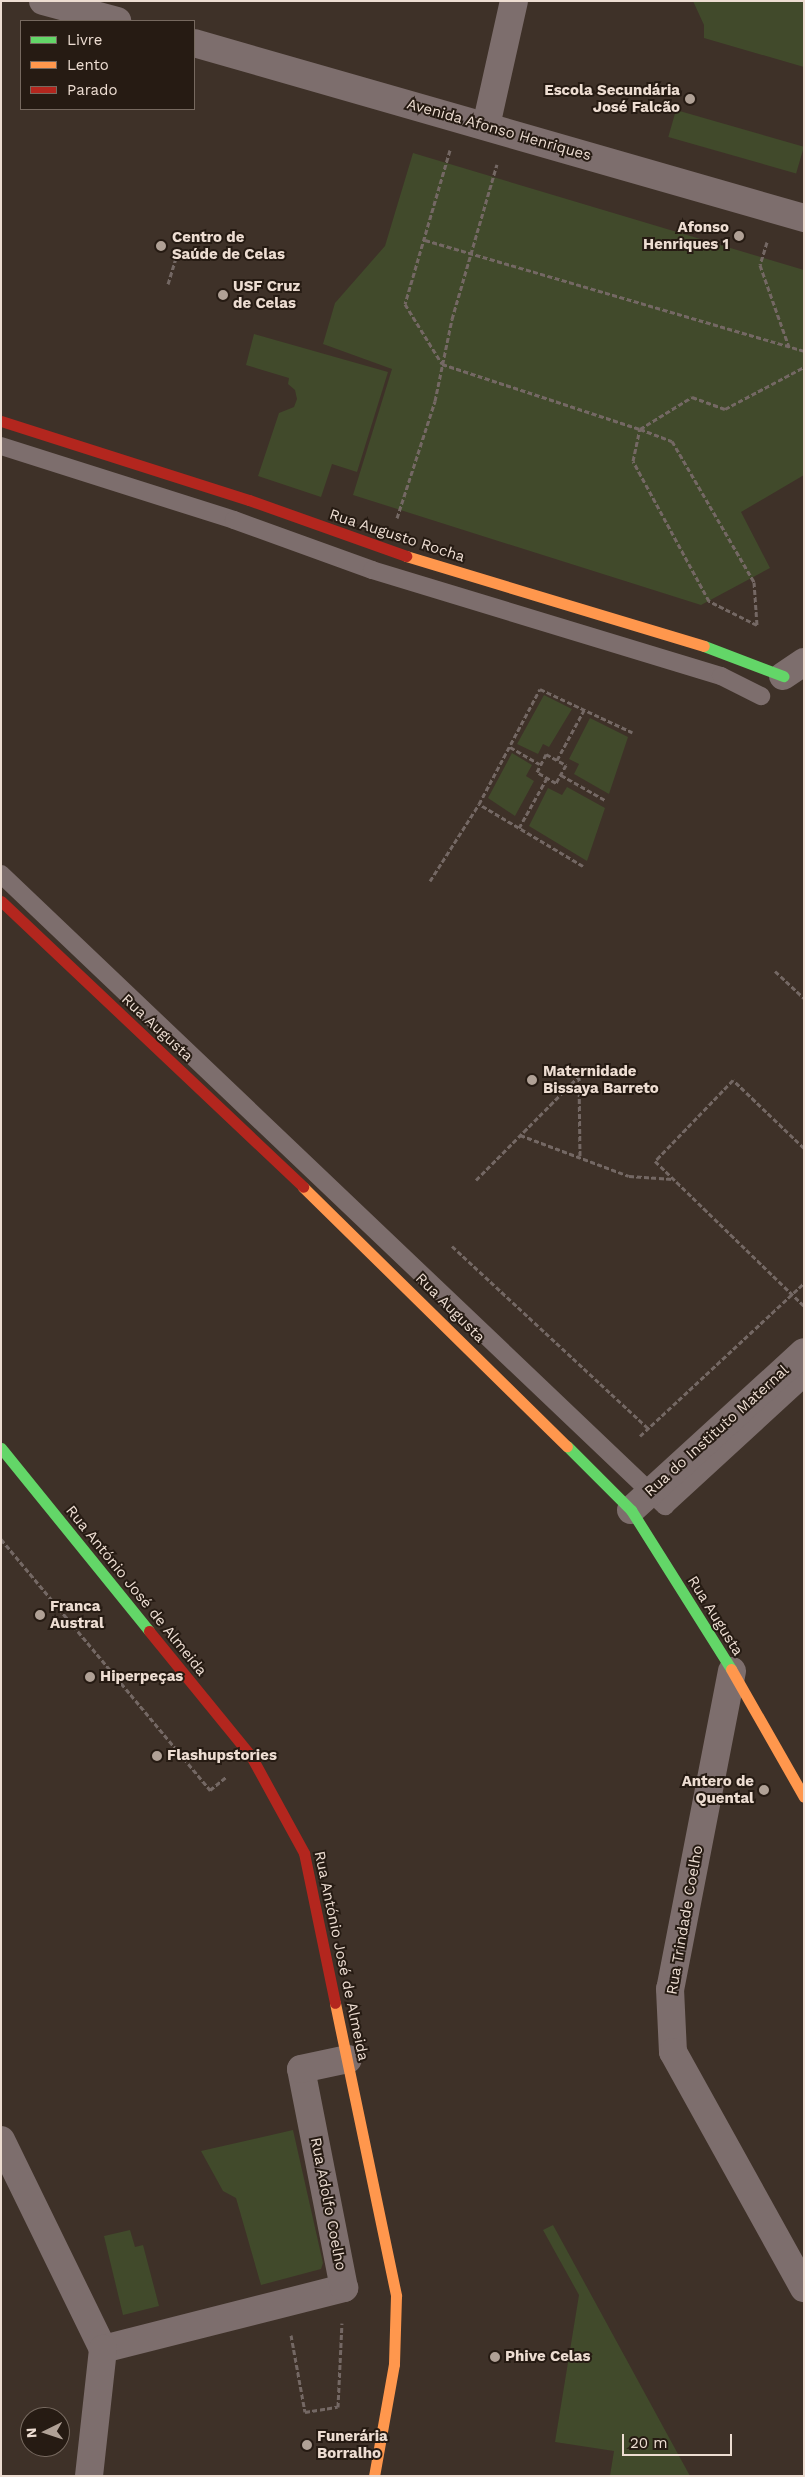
<!DOCTYPE html>
<html>
<head>
<meta charset="utf-8">
<style>
	body { margin:0 }
	#map { position:relative; width:805px; height:2477px; overflow:hidden; background:#3e3128; font-family:"Work Sans",sans-serif }
	div>[style] { position:absolute }
	.green>* { inset:0; background:#414a2b; transform-origin:0 0 }
	.path>* { height:3px; margin-top:-1.5px; transform-origin:0; background:repeating-linear-gradient(90deg,#746864 0 5px,transparent 0 7.5px) }
	.lane>* { height:18px; margin:-9px; padding:0 9px; transform-origin:9px; border-radius:9px; background:#7d6e6d }
	.street>* { height:28px; margin:-14px; padding:0 14px; transform-origin:14px; border-radius:14px; background:#7d6e6d }
	.fast>* { height:11px; margin:-5.5px; padding:0 5.5px; transform-origin:5.5px; border-radius:5.5px; background:#63d668 }
	.slow>* { height:11px; margin:-5.5px; padding:0 5.5px; transform-origin:5.5px; border-radius:5.5px; background:#ff974d }
	.jam>* { height:11px; margin:-5.5px; padding:0 5.5px; transform-origin:5.5px; border-radius:5.5px; background:#b3261e }
	.dots>* { width:14px; height:14px; translate:-50% -50%; box-sizing:border-box; border:2px solid #261b13; border-radius:50% }
	span { translate:-50% -50%; white-space:nowrap; text-align:center; line-height:1.15; -webkit-text-stroke:4px #261b13; paint-order:stroke }
	.poi-label { font-size:15px; color:#edddd2; font-weight:700 }
	.right { translate:-100% -50%; text-align:right }
	.left { translate:0 -50%; text-align:left }
	.street-label { font-size:15px; color:#edddd2 }
	.frame { position:absolute; inset:0; border:2px solid #edddd2; pointer-events:none }
	.legend { position:absolute; left:20px; top:20px; width:175px; height:90px; box-sizing:border-box; background:#261b13; border:1px solid #76695f; margin:0; padding:6px 9px; list-style:none; font-size:15px; color:#edddd2 }
	.legend li { display:flex; align-items:center; gap:10px; height:25px }
	.legend b { width:25px; border:1px solid #76695f }
	.north { position:absolute; left:20px; top:2407px; width:50px; height:50px; box-sizing:border-box; background:#261b13; border:1px solid #76695f; border-radius:50%; rotate:266deg; font-size:14px; font-weight:700; line-height:20px; text-align:center; color:#edddd2 }
	.north::after { content:''; display:block; margin:auto; width:18px; height:22px; background:#b0a196; clip-path:polygon(50% 0,100% 100%,50% 72%,0 100%) }
	.scale { position:absolute; left:622px; top:2434px; width:110px; height:22px; box-sizing:border-box; border:2px solid #edddd2; border-top:0; padding-left:6px; font-size:15px; line-height:18px; white-space:nowrap; color:#edddd2; -webkit-text-stroke:4px #261b13; paint-order:stroke }
</style>
</head>
<body>
<div id="map">
	<div class="green">
		<div style="clip-path:polygon(693px 1px,804px 1px,804px 67px,704px 38px,704px 25px)"></div>
		<div style="left:676px;top:110px;width:133px;height:28px;rotate:16deg"></div>
		<div style="clip-path:polygon(413px 153px,804px 270px,804px 475px,741px 512px,770px 568px,701px 605px,353px 495px,392px 369px,323px 344px,335px 303px,385px 246px)"></div>
		<div style="clip-path:polygon(254px 334px,388px 372px,357px 472px,332px 464px,321px 497px,258px 476px,279px 413px,294px 407px,297px 399px,295px 390px,288px 384px,289px 378px,246px 365px)"></div>
		<div style="clip-path:polygon(544px 695px,572px 709px,549px 747px,543px 744px,538px 754px,517px 744px)"></div>
		<div style="clip-path:polygon(590px 718px,628px 737px,609px 794px,574px 774px,579px 764px,569px 759px)"></div>
		<div style="clip-path:polygon(512px 753px,532px 765px,526px 776px,534px 781px,515px 816px,488px 798px)"></div>
		<div style="clip-path:polygon(567px 787px,605px 808px,587px 861px,529px 826px,548px 788px,562px 795px)"></div>
		<div style="clip-path:polygon(293px 2130px,323px 2263px,321px 2269px,261px 2285px,236px 2198px,223px 2191px,201px 2151px)"></div>
		<div style="clip-path:polygon(553px 2225px,690px 2476px,610px 2476px,614px 2451px,555px 2442px,579px 2295px,543px 2230px)"></div>
		<div style="clip-path:polygon(130px 2230px,135px 2247px,143px 2245px,159px 2306px,123px 2315px,104px 2236px)"></div>
	</div>
	<div class="path">
		<div style="left:450px;top:150px;width:160px;rotate:106.3deg"></div>
		<div style="left:405px;top:304px;width:70px;rotate:58.3deg"></div>
		<div style="left:442px;top:364px;width:208px;rotate:18.2deg"></div>
		<div style="left:640px;top:429px;width:61px;rotate:-31.6deg"></div>
		<div style="left:692px;top:397px;width:35px;rotate:20deg"></div>
		<div style="left:725px;top:409px;width:89px;rotate:-28deg"></div>
		<div style="left:425px;top:240px;width:395px;rotate:16.3deg"></div>
		<div style="left:767px;top:242px;width:24px;rotate:107deg"></div>
		<div style="left:760px;top:265px;width:87px;rotate:70.5deg"></div>
		<div style="left:168px;top:284px;width:28px;rotate:-73deg"></div>
		<div style="left:640px;top:429px;width:34px;rotate:21deg"></div>
		<div style="left:672px;top:441px;width:163px;rotate:59.8deg"></div>
		<div style="left:754px;top:582px;width:43px;rotate:86deg"></div>
		<div style="left:757px;top:625px;width:54px;rotate:-153.4deg"></div>
		<div style="left:709px;top:601px;width:159px;rotate:-118.5deg"></div>
		<div style="left:633px;top:461px;width:33px;rotate:-78deg"></div>
		<div style="left:397px;top:518px;width:123px;rotate:-72deg"></div>
		<div style="left:435px;top:401px;width:84px;rotate:-78.3deg"></div>
		<div style="left:452px;top:319px;width:161px;rotate:-73.8deg"></div>
		<div style="left:510px;top:747px;width:34px;rotate:30deg"></div>
		<div style="left:546px;top:754px;width:23px;rotate:29deg"></div>
		<div style="left:566px;top:765px;width:21px;rotate:119deg"></div>
		<div style="left:556px;top:783px;width:22px;rotate:-150deg"></div>
		<div style="left:537px;top:772px;width:20px;rotate:-63deg"></div>
		<div style="left:557px;top:760px;width:57px;rotate:-61.6deg"></div>
		<div style="left:561px;top:775px;width:51px;rotate:29.6deg"></div>
		<div style="left:519px;top:828px;width:57px;rotate:-60.8deg"></div>
		<div style="left:583px;top:866px;width:121px;rotate:-149.2deg"></div>
		<div style="left:479px;top:804px;width:130px;rotate:-62.1deg"></div>
		<div style="left:540px;top:689px;width:102px;rotate:25.1deg"></div>
		<div style="left:430px;top:881px;width:91px;rotate:-57.5deg"></div>
		<div style="left:775px;top:971px;width:40px;rotate:43deg"></div>
		<div style="left:579px;top:1076px;width:81px;rotate:89.3deg"></div>
		<div style="left:520px;top:1135px;width:116px;rotate:20.6deg"></div>
		<div style="left:629px;top:1176px;width:44px;rotate:3.9deg"></div>
		<div style="left:804px;top:1148px;width:98px;rotate:-136.2deg"></div>
		<div style="left:733px;top:1080px;width:112px;rotate:133.9deg"></div>
		<div style="left:655px;top:1161px;width:208px;rotate:44.2deg"></div>
		<div style="left:476px;top:1180px;width:146px;rotate:-45.3deg"></div>
		<div style="left:452px;top:1246px;width:267px;rotate:42.9deg"></div>
		<div style="left:640px;top:1436px;width:224px;rotate:-43deg"></div>
		<div style="left:1px;top:1539px;width:327px;rotate:50.2deg"></div>
		<div style="left:210px;top:1790px;width:21px;rotate:-39deg"></div>
		<div style="left:291px;top:2335px;width:78px;rotate:79.7deg"></div>
		<div style="left:305px;top:2412px;width:33px;rotate:-9deg"></div>
		<div style="left:338px;top:2407px;width:84px;rotate:-87.3deg"></div>
	</div>
	<div class="lane">
		<div style="left:1px;top:446px;width:244px;rotate:17.6deg"></div>
		<div style="left:234px;top:520px;width:147px;rotate:19.9deg"></div>
		<div style="left:372px;top:570px;width:365px;rotate:16.9deg"></div>
		<div style="left:721px;top:676px;width:45px;rotate:26.6deg"></div>
		<div style="left:1px;top:874px;width:917px;rotate:43.59deg"></div>
		<div style="left:665px;top:1506px;width:189px;rotate:-42.6deg"></div>
	</div>
	<div class="street">
		<div style="left:43px;top:1px;width:77px;rotate:15.1deg"></div>
		<div style="left:194px;top:43px;width:635px;rotate:16.01deg"></div>
		<div style="left:486px;top:126px;width:128px;rotate:-77.4deg"></div>
		<div style="left:783px;top:676px;width:25px;rotate:-34deg"></div>
		<div style="left:631px;top:1510px;width:234px;rotate:-42.4deg"></div>
		<div style="left:732px;top:1671px;width:324px;rotate:101deg"></div>
		<div style="left:670px;top:1989px;width:63px;rotate:87.3deg"></div>
		<div style="left:673px;top:2052px;width:270px;rotate:61deg"></div>
		<div style="left:1px;top:2140px;width:233px;rotate:64deg"></div>
		<div style="left:103px;top:2349px;width:249px;rotate:-14.2deg"></div>
		<div style="left:344px;top:2288px;width:223px;rotate:-101.1deg"></div>
		<div style="left:301px;top:2069px;width:48px;rotate:-12deg"></div>
		<div style="left:89px;top:2476px;width:128px;rotate:-83.7deg"></div>
	</div>
	<div class="fast">
		<div style="left:704px;top:646px;width:85px;rotate:20.8deg"></div>
		<div style="left:567px;top:1446px;width:91px;rotate:45deg"></div>
		<div style="left:631px;top:1510px;width:188px;rotate:57.8deg"></div>
		<div style="left:1px;top:1448px;width:235px;rotate:51deg"></div>
	</div>
	<div class="slow">
		<div style="left:406px;top:556px;width:311px;rotate:16.8deg"></div>
		<div style="left:303px;top:1187px;width:370px;rotate:44.5deg"></div>
		<div style="left:731px;top:1669px;width:147px;rotate:60.3deg"></div>
		<div style="left:335px;top:2003px;width:299px;rotate:78.2deg"></div>
		<div style="left:396px;top:2296px;width:68px;rotate:91.7deg"></div>
		<div style="left:394px;top:2364px;width:114px;rotate:100.1deg"></div>
	</div>
	<div class="jam">
		<div style="left:1px;top:421px;width:260px;rotate:17.7deg"></div>
		<div style="left:249px;top:500px;width:167px;rotate:19.6deg"></div>
		<div style="left:1px;top:901px;width:416px;rotate:43.4deg"></div>
		<div style="left:149px;top:1631px;width:161px;rotate:50.8deg"></div>
		<div style="left:251px;top:1756px;width:111px;rotate:61.3deg"></div>
		<div style="left:304px;top:1853px;width:153px;rotate:78.3deg"></div>
	</div>
	<div class="dots">
		<div style="left:690px;top:99px;background:#b0a196"></div>
		<div style="left:739px;top:236px;background:#b0a196"></div>
		<div style="left:161px;top:246px;background:#b0a196"></div>
		<div style="left:223px;top:295px;background:#b0a196"></div>
		<div style="left:532px;top:1080px;background:#b0a196"></div>
		<div style="left:40px;top:1615px;background:#b0a196"></div>
		<div style="left:90px;top:1677px;background:#b0a196"></div>
		<div style="left:157px;top:1756px;background:#b0a196"></div>
		<div style="left:764px;top:1790px;background:#b0a196"></div>
		<div style="left:495px;top:2357px;background:#b0a196"></div>
		<div style="left:307px;top:2445px;background:#b0a196"></div>
	</div>
	<div class="poi-label">
		<span class="right" style="left:680px;top:99px">Escola Secundária<br>José Falcão</span>
		<span class="right" style="left:729px;top:236px">Afonso<br>Henriques 1</span>
		<span class="left" style="left:172px;top:246px">Centro de<br>Saúde de Celas</span>
		<span class="left" style="left:233px;top:295px">USF Cruz<br>de Celas</span>
		<span class="left" style="left:543px;top:1080px">Maternidade<br>Bissaya Barreto</span>
		<span class="left" style="left:50px;top:1615px">Franca<br>Austral</span>
		<span class="left" style="left:100px;top:1677px">Hiperpeças</span>
		<span class="left" style="left:167px;top:1756px">Flashupstories</span>
		<span class="right" style="left:754px;top:1790px">Antero de<br>Quental</span>
		<span class="left" style="left:505px;top:2357px">Phive Celas</span>
		<span class="left" style="left:317px;top:2445px">Funerária<br>Borralho</span>
	</div>
	<div class="street-label">
		<span style="left:499px;top:130px;rotate:16deg">Avenida Afonso Henriques</span>
		<span style="left:397px;top:536px;rotate:18deg">Rua Augusto Rocha</span>
		<span style="left:157px;top:1028px;rotate:43deg">Rua Augusta</span>
		<span style="left:450px;top:1308px;rotate:45deg">Rua Augusta</span>
		<span style="left:717px;top:1431px;rotate:-42deg">Rua do Instituto Maternal</span>
		<span style="left:136px;top:1591px;rotate:51deg">Rua António José de Almeida</span>
		<span style="left:715px;top:1616px;rotate:58deg">Rua Augusta</span>
		<span style="left:685px;top:1920px;rotate:-80deg">Rua Trindade Coelho</span>
		<span style="left:341px;top:1956px;rotate:78deg">Rua António José de Almeida</span>
		<span style="left:328px;top:2204px;rotate:79deg">Rua Adolfo Coelho</span>
	</div>
	<div class="frame"></div>
	<ul class="legend">
	<li><b style="height:6px;background:#63d668"></b>Livre</li>
	<li><b style="height:6px;background:#ff974d"></b>Lento</li>
	<li><b style="height:6px;background:#b3261e"></b>Parado</li>
	</ul>
	<div class="north">N</div>
	<div class="scale">20 m</div>
</div>
</body>
</html>
